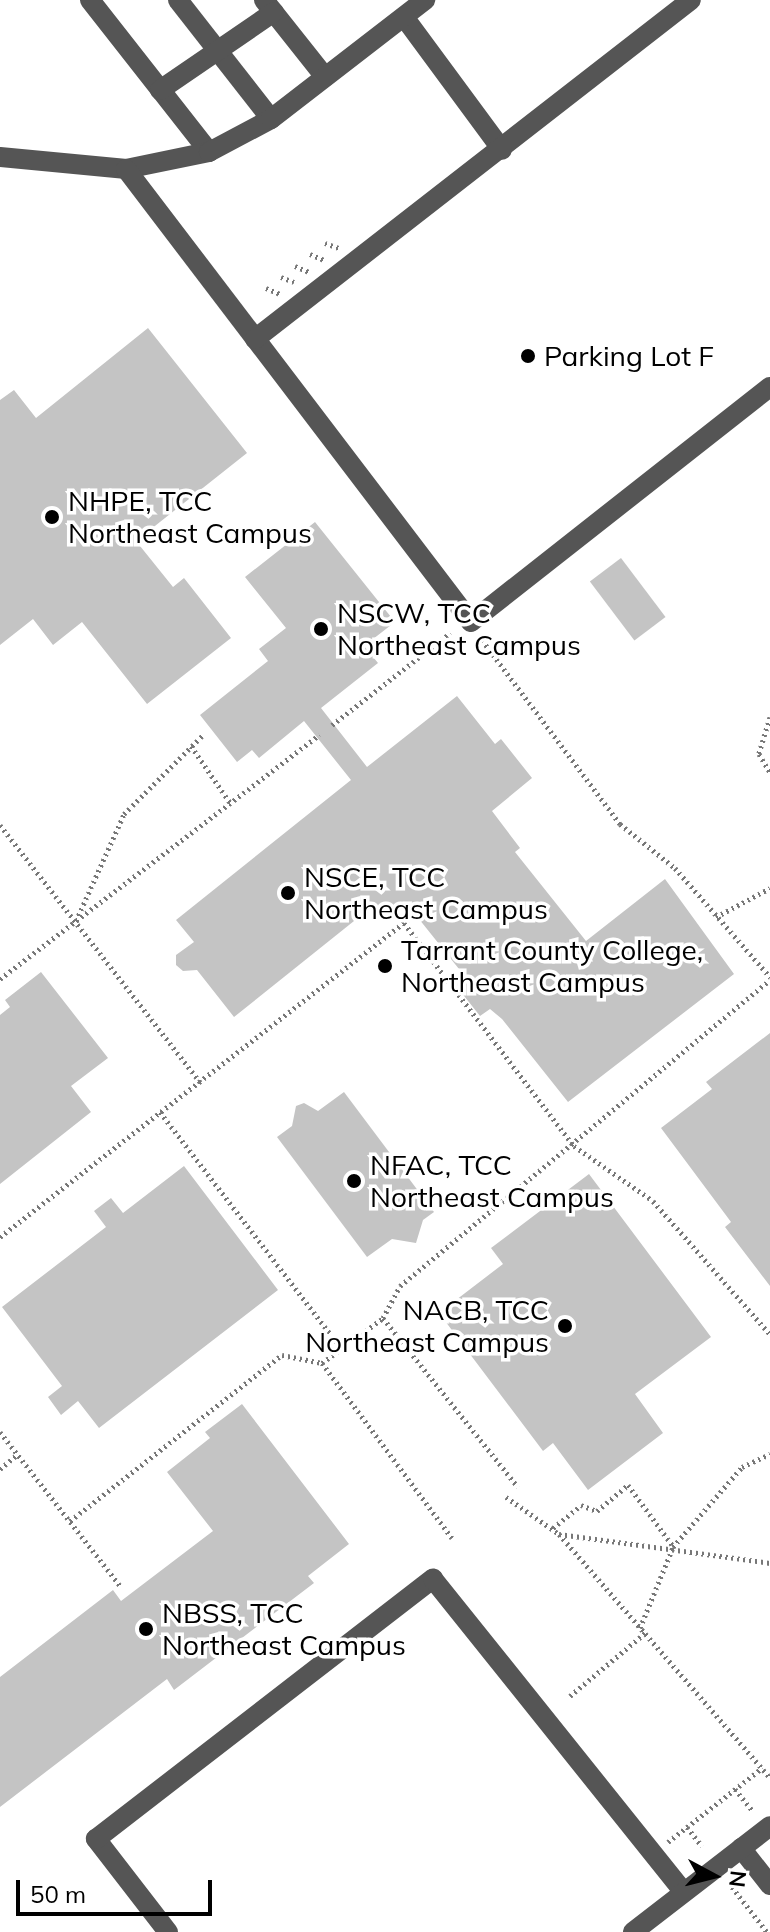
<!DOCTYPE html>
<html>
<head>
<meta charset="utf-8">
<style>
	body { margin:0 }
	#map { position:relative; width:770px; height:1932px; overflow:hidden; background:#fff; font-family:Mulish,sans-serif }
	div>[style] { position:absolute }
	.building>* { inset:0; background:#c4c4c4; transform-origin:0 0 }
	.path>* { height:5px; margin-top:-2.5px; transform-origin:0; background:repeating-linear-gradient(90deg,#777 0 2px,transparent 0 6px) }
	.minor>* { height:20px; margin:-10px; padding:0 10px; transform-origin:10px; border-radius:10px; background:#555 }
	.dots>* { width:22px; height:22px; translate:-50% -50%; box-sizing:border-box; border:4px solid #fff; border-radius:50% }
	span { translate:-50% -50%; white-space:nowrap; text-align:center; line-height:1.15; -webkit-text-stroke:7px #fff; paint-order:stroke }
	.poi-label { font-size:28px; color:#000 }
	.left { translate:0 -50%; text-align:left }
	.right { translate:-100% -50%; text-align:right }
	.north { position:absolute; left:674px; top:1836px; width:80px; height:80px; -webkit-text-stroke:6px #fff; paint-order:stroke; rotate:97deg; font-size:22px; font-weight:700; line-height:32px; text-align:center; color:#000 }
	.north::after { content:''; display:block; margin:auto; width:28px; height:36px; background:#000; clip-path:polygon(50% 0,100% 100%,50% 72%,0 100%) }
	.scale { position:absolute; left:16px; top:1880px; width:196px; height:36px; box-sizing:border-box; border:4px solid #000; border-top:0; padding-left:10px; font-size:24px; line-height:28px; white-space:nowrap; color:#000; -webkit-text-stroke:6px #fff; paint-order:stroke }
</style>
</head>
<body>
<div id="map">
	<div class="building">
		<div style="clip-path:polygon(148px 328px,247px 453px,136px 541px,173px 587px,184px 578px,231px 638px,147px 704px,82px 622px,53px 645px,33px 619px,0 645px,0 400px,14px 390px,36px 418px)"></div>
		<div style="clip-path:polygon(315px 522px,395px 622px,364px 646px,378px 663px,321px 708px,367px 767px,457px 696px,495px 744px,501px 739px,532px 778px,492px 811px,520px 848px,515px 852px,586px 941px,665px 879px,734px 974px,568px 1102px,502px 1019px,490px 1009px,480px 1016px,453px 982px,463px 974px,407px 904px,384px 910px,374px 905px,234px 1017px,197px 970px,183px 971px,176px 965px,176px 955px,194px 942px,176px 920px,351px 780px,304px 721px,259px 758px,252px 750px,237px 762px,200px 715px,268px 661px,259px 649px,286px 628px,245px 577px)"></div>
		<div style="left:621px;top:558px;width:74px;height:39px;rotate:53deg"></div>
		<div style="clip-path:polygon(41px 972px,108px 1058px,71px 1086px,91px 1112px,0 1184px,0 1015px,10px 1007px,5px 1000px)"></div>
		<div style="clip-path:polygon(770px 1033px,770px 1286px,725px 1227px,731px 1222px,661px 1128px,712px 1089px,706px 1082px)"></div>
		<div style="clip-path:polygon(344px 1092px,434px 1212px,423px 1220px,416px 1243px,392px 1239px,367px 1257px,277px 1137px,292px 1126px,296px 1106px,304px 1103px,318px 1111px)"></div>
		<div style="clip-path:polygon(184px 1166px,278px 1290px,99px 1428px,78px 1401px,61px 1415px,48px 1397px,62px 1386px,2px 1307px,106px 1227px,94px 1211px,111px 1198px,123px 1213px)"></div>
		<div style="clip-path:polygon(589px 1174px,711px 1337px,635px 1394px,663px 1433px,588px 1490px,553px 1443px,543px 1451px,439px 1313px,503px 1264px,491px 1248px)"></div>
		<div style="clip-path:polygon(242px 1404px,349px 1544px,308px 1576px,314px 1583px,174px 1690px,167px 1679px,0 1807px,0 1677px,113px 1590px,121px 1601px,213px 1531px,167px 1472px,210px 1438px,205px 1432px)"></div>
	</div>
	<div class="path">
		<div style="left:325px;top:243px;width:15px;rotate:20deg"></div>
		<div style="left:310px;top:254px;width:15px;rotate:23deg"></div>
		<div style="left:295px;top:266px;width:15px;rotate:23deg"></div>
		<div style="left:281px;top:277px;width:14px;rotate:21deg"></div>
		<div style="left:266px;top:288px;width:15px;rotate:23deg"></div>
		<div style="left:482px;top:640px;width:230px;rotate:53.1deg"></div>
		<div style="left:620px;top:824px;width:70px;rotate:38.7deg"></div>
		<div style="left:675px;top:868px;width:145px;rotate:48.9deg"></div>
		<div style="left:770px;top:717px;width:39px;rotate:107deg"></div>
		<div style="left:759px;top:754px;width:21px;rotate:59deg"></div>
		<div style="left:332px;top:725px;width:150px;rotate:-37.9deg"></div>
		<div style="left:191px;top:746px;width:70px;rotate:55.4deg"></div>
		<div style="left:0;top:825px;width:326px;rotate:52.1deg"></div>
		<div style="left:716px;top:917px;width:61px;rotate:-28.2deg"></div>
		<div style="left:76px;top:921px;width:117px;rotate:-65.8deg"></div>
		<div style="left:124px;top:814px;width:112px;rotate:-45deg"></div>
		<div style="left:404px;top:923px;width:280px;rotate:52.7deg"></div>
		<div style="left:574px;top:1146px;width:96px;rotate:34.8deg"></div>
		<div style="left:653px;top:1201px;width:177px;rotate:48.7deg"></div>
		<div style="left:0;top:979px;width:402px;rotate:-37.4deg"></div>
		<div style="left:160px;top:1112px;width:299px;rotate:52.5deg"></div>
		<div style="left:0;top:1237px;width:526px;rotate:-37.89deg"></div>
		<div style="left:383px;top:1318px;width:216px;rotate:51.4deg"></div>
		<div style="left:322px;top:1363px;width:76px;rotate:-36.4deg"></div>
		<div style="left:383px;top:1318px;width:36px;rotate:-62deg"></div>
		<div style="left:400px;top:1286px;width:480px;rotate:-39.6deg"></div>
		<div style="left:0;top:1432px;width:197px;rotate:52deg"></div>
		<div style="left:0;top:1469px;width:23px;rotate:-40deg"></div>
		<div style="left:506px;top:1497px;width:65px;rotate:34.9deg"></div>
		<div style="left:559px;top:1534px;width:323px;rotate:49.1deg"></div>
		<div style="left:70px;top:1521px;width:269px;rotate:-38.1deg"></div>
		<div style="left:282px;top:1355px;width:41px;rotate:11.3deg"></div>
		<div style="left:322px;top:1363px;width:218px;rotate:53.4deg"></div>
		<div style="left:553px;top:1528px;width:36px;rotate:-39deg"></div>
		<div style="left:581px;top:1505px;width:17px;rotate:21deg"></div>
		<div style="left:597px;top:1511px;width:40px;rotate:-40deg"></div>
		<div style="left:628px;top:1485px;width:76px;rotate:53.6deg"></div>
		<div style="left:559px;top:1534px;width:213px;rotate:7.8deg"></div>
		<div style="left:640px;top:1628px;width:87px;rotate:-67.8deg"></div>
		<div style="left:673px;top:1547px;width:106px;rotate:-49.2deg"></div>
		<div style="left:742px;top:1467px;width:31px;rotate:-25deg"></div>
		<div style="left:570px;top:1696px;width:98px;rotate:-40deg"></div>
		<div style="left:735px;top:1789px;width:28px;rotate:51deg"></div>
		<div style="left:687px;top:1827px;width:24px;rotate:52deg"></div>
		<div style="left:668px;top:1842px;width:120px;rotate:-38.2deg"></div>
		<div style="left:732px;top:1887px;width:57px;rotate:52.1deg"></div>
	</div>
	<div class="minor">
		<div style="left:90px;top:0;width:193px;rotate:51.9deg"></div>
		<div style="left:178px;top:0;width:151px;rotate:52deg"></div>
		<div style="left:264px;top:0;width:98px;rotate:51.6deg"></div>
		<div style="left:404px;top:17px;width:165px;rotate:53.6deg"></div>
		<div style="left:160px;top:90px;width:138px;rotate:-34.4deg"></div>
		<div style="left:0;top:157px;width:127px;rotate:5.4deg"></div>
		<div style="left:126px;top:169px;width:85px;rotate:-11.6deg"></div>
		<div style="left:209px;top:152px;width:70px;rotate:-28deg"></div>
		<div style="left:271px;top:119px;width:195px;rotate:-37.7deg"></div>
		<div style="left:126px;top:169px;width:569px;rotate:52.71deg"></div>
		<div style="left:471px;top:622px;width:380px;rotate:-38.2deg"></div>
		<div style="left:255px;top:339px;width:552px;rotate:-37.87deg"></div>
		<div style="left:741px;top:1848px;width:47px;rotate:51.9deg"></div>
		<div style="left:168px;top:1932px;width:118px;rotate:-127.7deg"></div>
		<div style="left:96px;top:1839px;width:426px;rotate:-37.7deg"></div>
		<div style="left:433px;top:1579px;width:401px;rotate:51.3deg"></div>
		<div style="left:633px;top:1932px;width:173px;rotate:-37.7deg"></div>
	</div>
	<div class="dots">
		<div style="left:528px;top:356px;background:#000"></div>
		<div style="left:52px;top:517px;background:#000"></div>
		<div style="left:321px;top:629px;background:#000"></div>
		<div style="left:288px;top:893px;background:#000"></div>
		<div style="left:385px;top:966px;background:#000"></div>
		<div style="left:354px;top:1181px;background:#000"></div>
		<div style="left:565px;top:1326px;background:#000"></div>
		<div style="left:146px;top:1629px;background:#000"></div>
	</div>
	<div class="poi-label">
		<span class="left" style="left:544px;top:356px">Parking Lot F</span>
		<span class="left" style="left:68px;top:517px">NHPE, TCC<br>Northeast Campus</span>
		<span class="left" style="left:337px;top:629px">NSCW, TCC<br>Northeast Campus</span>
		<span class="left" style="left:304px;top:893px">NSCE, TCC<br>Northeast Campus</span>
		<span class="left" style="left:401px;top:966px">Tarrant County College,<br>Northeast Campus</span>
		<span class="left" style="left:370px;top:1181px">NFAC, TCC<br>Northeast Campus</span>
		<span class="right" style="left:549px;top:1326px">NACB, TCC<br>Northeast Campus</span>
		<span class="left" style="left:162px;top:1629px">NBSS, TCC<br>Northeast Campus</span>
	</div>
	<div class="north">N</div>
	<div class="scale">50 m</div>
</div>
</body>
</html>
